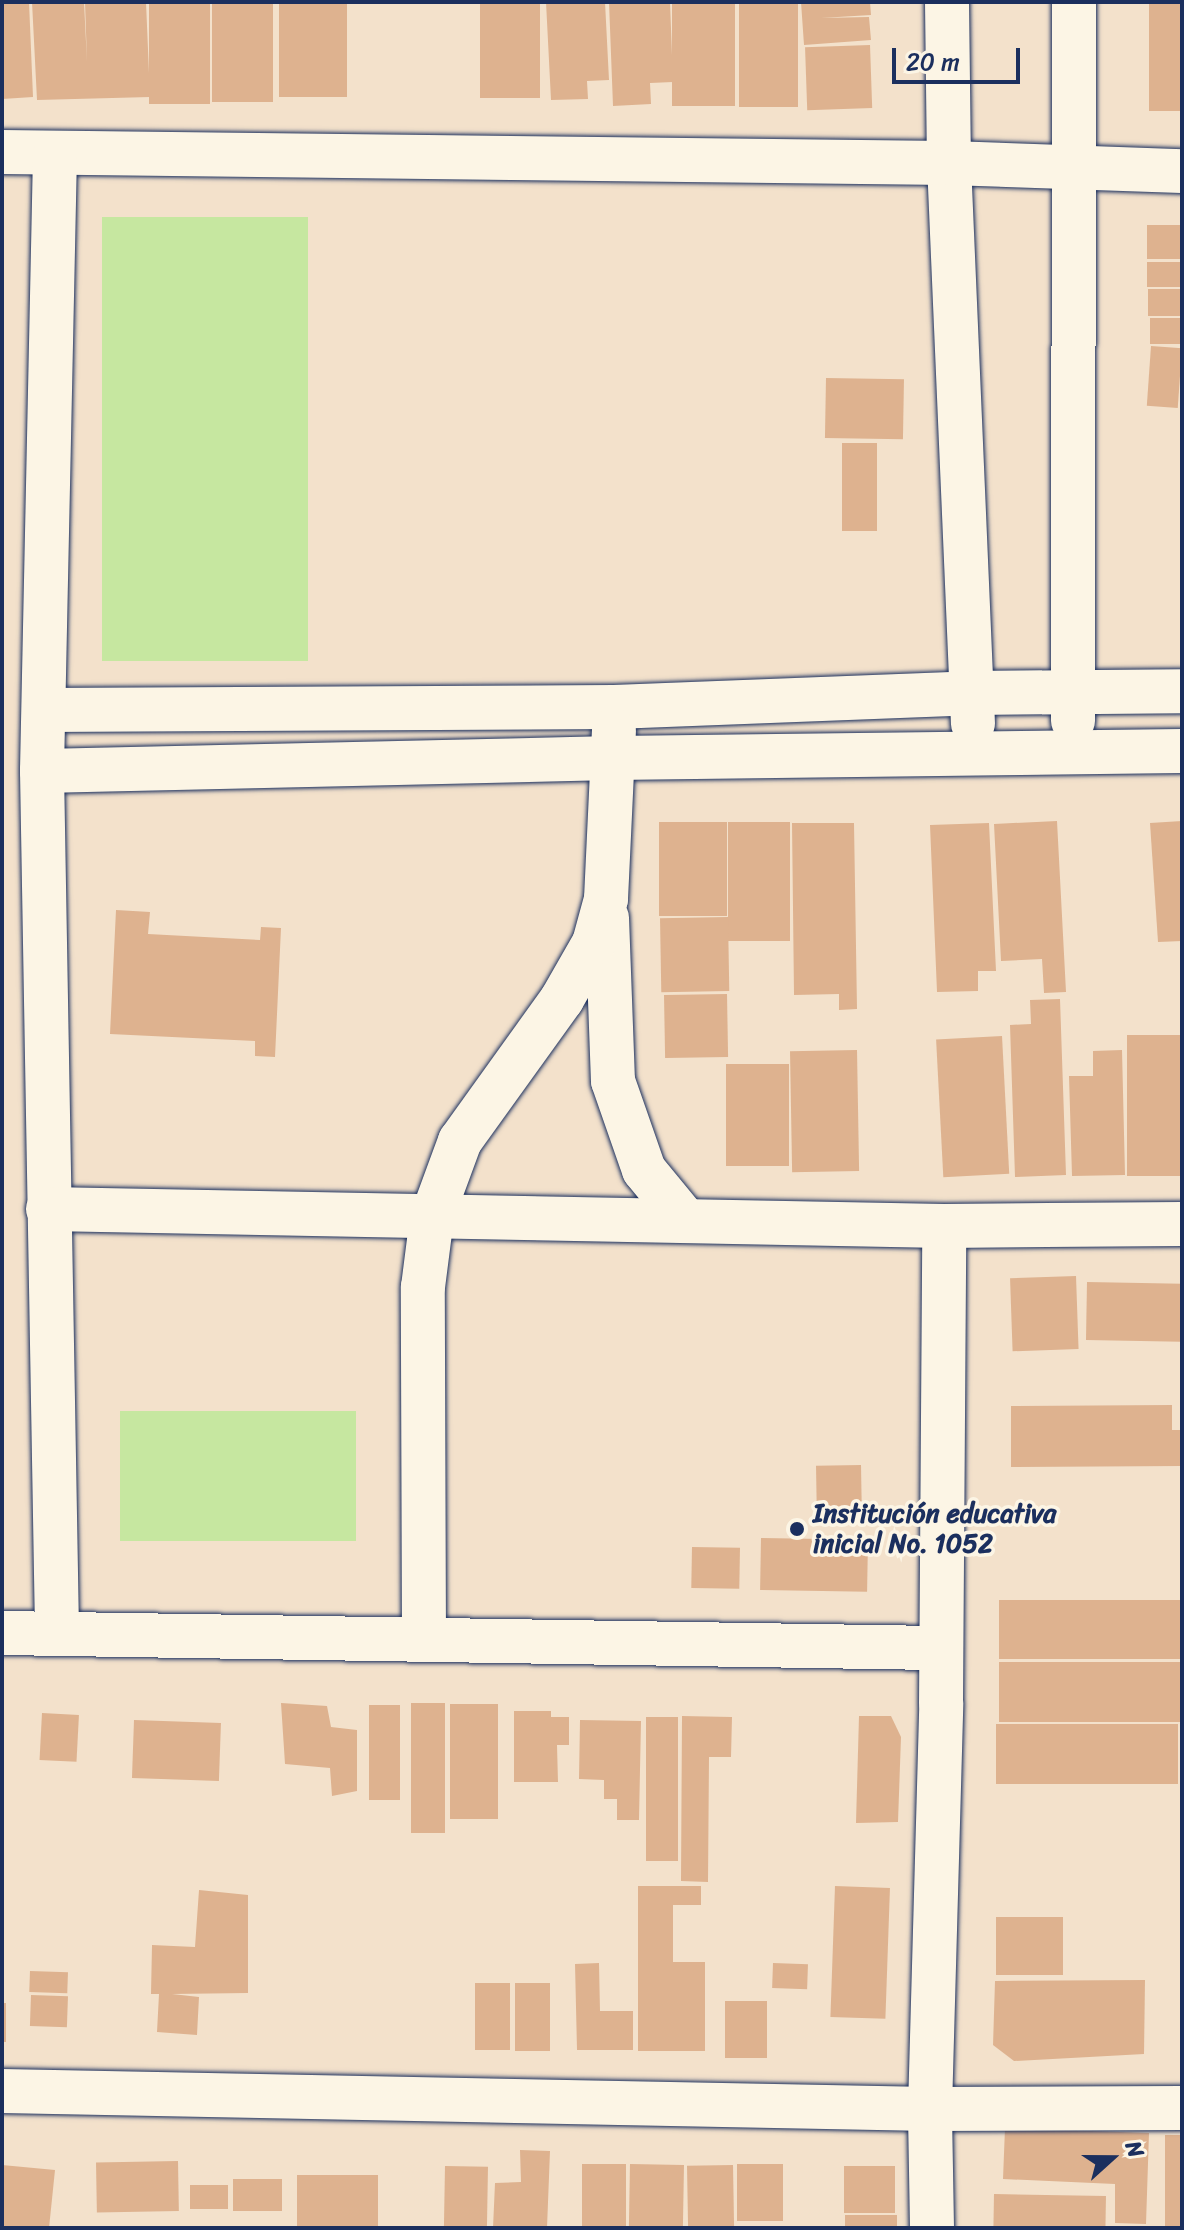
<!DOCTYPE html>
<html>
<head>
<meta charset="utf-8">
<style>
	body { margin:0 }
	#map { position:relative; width:1184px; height:2230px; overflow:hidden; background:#f3e1cb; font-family:Sriracha,sans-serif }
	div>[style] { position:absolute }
	.green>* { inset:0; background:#c6e7a0; transform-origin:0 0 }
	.building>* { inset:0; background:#deb28f; transform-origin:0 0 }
	.roads { filter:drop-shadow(0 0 2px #1b2f5e) drop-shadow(0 0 2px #1b2f5e) }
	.minor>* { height:44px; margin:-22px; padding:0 22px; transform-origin:22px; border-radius:22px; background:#fcf5e5 }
	.dots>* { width:22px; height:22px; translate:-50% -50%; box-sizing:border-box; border:4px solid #fcf5e5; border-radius:50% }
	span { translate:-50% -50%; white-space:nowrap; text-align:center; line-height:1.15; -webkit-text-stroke:7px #fcf5e5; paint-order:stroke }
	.poi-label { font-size:26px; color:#1b2f5e; font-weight:700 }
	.left { translate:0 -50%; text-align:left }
	.frame { position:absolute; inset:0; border:4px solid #1b2f5e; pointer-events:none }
	.north { position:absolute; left:1072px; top:2118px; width:80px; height:80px; -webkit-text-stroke:6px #fcf5e5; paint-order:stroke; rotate:69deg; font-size:22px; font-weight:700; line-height:32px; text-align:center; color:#1b2f5e }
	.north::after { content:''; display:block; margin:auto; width:28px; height:36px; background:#1b2f5e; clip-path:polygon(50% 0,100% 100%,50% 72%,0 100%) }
	.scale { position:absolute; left:892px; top:48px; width:128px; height:36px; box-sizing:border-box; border:4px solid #1b2f5e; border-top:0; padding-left:10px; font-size:24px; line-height:28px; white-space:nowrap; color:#1b2f5e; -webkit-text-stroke:6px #fcf5e5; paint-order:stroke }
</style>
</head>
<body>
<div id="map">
	<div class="green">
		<div style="left:102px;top:217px;width:206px;height:444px"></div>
		<div style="left:120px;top:1411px;width:236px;height:130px"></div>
	</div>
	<div class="building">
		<div style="clip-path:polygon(2px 2px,29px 2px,33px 97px,2px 99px)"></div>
		<div style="clip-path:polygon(32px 2px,84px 2px,87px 62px,85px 2px,146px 2px,150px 97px,37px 100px)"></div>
		<div style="left:149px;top:2px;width:61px;height:102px"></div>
		<div style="left:212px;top:2px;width:61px;height:100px"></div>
		<div style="left:279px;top:2px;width:68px;height:95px"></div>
		<div style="left:480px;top:2px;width:60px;height:96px"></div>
		<div style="clip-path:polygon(546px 2px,605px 2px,609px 80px,587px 81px,588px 99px,551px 100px)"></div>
		<div style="clip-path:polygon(609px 2px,670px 2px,673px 82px,650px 83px,651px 104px,613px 106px)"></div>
		<div style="left:672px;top:2px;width:63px;height:104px"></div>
		<div style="left:739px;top:2px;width:59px;height:105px"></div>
		<div style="clip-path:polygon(801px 2px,870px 2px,871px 15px,821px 18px,869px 17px,871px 40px,804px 45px)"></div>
		<div style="left:1149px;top:2px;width:33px;height:109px"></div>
		<div style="left:870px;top:45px;width:63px;height:65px;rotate:88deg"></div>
		<div style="left:1182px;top:225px;width:34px;height:35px;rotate:90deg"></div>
		<div style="left:1182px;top:262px;width:25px;height:35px;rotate:90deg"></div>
		<div style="left:1148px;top:289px;width:34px;height:27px"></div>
		<div style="left:1150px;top:318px;width:32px;height:26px"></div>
		<div style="left:1151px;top:346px;width:31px;height:60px;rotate:4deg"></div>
		<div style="left:826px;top:378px;width:78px;height:60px;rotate:1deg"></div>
		<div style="left:842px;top:443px;width:35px;height:88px"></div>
		<div style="clip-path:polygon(1057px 821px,1066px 992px,1044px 993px,1042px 959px,1001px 961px,994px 824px)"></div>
		<div style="clip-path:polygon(1182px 821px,1182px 941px,1158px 942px,1150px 823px)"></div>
		<div style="left:659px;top:822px;width:68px;height:94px"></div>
		<div style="left:728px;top:822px;width:62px;height:119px"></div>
		<div style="clip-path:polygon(792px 823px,854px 823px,857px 1009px,839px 1010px,839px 994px,794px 995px)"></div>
		<div style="clip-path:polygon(989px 823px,996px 971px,978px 971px,978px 991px,937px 992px,930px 825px)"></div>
		<div style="clip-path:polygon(116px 910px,150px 912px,148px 934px,260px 940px,261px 927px,281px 928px,275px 1057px,255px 1056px,255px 1041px,110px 1034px)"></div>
		<div style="left:728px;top:917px;width:74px;height:68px;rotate:89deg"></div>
		<div style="left:727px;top:994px;width:63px;height:63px;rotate:89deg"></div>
		<div style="clip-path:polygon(1060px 999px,1066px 1175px,1015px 1177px,1010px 1025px,1031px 1024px,1030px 1000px)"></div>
		<div style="left:1127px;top:1035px;width:55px;height:141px"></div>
		<div style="left:1002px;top:1036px;width:138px;height:66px;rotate:87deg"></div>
		<div style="left:857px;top:1050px;width:121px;height:67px;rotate:89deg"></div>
		<div style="clip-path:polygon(1122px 1050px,1125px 1175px,1072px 1176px,1069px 1076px,1093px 1076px,1093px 1051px)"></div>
		<div style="left:726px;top:1064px;width:63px;height:102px"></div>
		<div style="left:1076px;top:1276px;width:73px;height:66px;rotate:88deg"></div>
		<div style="left:1087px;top:1282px;width:95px;height:58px;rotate:1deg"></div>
		<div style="clip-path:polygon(1172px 1405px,1172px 1430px,1182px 1430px,1182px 1466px,1011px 1467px,1011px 1406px)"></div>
		<div style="left:861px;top:1465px;width:54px;height:45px;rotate:89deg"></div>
		<div style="left:761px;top:1538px;width:107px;height:52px;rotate:1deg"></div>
		<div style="left:692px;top:1547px;width:48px;height:41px;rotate:1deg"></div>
		<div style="left:999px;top:1600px;width:182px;height:59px"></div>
		<div style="left:999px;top:1662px;width:181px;height:60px"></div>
		<div style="clip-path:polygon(281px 1703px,327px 1706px,331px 1727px,357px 1730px,357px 1791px,332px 1796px,330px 1768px,285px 1764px)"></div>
		<div style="left:411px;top:1703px;width:34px;height:130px"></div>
		<div style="left:498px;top:1704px;width:115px;height:48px;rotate:90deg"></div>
		<div style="left:369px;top:1705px;width:31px;height:95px"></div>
		<div style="clip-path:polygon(514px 1711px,551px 1711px,551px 1717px,569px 1717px,569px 1745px,557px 1745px,558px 1782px,514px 1782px)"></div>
		<div style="left:42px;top:1713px;width:37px;height:47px;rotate:3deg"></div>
		<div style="clip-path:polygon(682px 1716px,732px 1717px,731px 1757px,709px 1757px,708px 1882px,681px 1881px)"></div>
		<div style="clip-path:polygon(859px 1716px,891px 1716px,901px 1737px,898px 1822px,856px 1823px)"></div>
		<div style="left:646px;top:1717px;width:32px;height:144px"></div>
		<div style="left:134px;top:1720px;width:87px;height:58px;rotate:2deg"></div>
		<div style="clip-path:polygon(580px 1720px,641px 1721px,639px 1820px,617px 1820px,617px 1799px,604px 1799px,604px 1780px,579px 1779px)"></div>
		<div style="left:996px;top:1724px;width:182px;height:60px"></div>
		<div style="clip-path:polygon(638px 1886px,701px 1886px,701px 1905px,673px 1905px,673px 1962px,705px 1962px,705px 2051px,638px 2051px)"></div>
		<div style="left:835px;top:1886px;width:55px;height:131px;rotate:2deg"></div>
		<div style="clip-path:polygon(199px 1890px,248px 1895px,248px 1993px,172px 1994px,199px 1997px,197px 2035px,157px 2032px,159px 1994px,151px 1994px,152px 1945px,195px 1947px)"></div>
		<div style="left:996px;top:1917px;width:67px;height:58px"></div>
		<div style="clip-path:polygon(599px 1963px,600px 2011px,633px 2011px,633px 2050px,577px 2050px,575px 1964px)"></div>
		<div style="left:773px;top:1963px;width:35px;height:25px;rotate:2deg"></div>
		<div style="left:30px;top:1971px;width:38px;height:21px;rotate:2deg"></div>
		<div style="clip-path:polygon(1145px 1980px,1144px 2054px,1014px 2061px,993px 2045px,995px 1981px)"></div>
		<div style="left:475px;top:1983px;width:35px;height:67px"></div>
		<div style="left:550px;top:1983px;width:68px;height:35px;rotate:90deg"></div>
		<div style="left:31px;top:1995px;width:37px;height:31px;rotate:2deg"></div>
		<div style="left:725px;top:2001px;width:42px;height:57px"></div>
		<div style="left:2px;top:2003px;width:4px;height:39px"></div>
		<div style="clip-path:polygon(1005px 2128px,1149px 2133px,1146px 2224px,1115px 2223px,1115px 2184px,1003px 2179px)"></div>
		<div style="left:1165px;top:2135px;width:17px;height:93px"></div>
		<div style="clip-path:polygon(520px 2150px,550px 2151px,547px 2228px,493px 2228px,495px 2183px,521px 2182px)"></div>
		<div style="left:178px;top:2161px;width:50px;height:82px;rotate:89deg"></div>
		<div style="left:582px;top:2164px;width:44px;height:64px"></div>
		<div style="left:630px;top:2164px;width:54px;height:64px;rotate:1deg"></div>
		<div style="left:737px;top:2164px;width:46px;height:57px"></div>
		<div style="clip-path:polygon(2px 2165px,55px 2170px,49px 2228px,2px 2228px)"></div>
		<div style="left:733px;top:2165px;width:63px;height:46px;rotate:89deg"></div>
		<div style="left:445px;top:2166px;width:43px;height:62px;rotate:1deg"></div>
		<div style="left:844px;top:2166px;width:51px;height:47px"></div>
		<div style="left:297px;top:2175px;width:81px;height:53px"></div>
		<div style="left:233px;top:2179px;width:49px;height:32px"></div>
		<div style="left:190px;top:2185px;width:38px;height:24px"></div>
		<div style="left:994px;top:2194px;width:112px;height:34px;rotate:1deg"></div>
		<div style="left:845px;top:2215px;width:52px;height:13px"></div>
	</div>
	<div class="roads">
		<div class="minor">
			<div style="left:947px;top:2px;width:161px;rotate:89.3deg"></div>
			<div style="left:949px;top:163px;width:561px;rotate:87.55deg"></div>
			<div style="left:2px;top:152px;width:947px;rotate:0.67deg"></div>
			<div style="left:949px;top:163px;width:233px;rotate:2deg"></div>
			<div style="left:55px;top:154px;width:617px;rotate:91.21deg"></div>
			<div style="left:42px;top:771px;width:862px;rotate:89deg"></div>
			<div style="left:44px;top:710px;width:570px;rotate:-0.3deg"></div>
			<div style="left:614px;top:707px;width:357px;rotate:-2.2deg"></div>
			<div style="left:971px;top:693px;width:211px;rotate:-0.5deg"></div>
			<div style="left:1073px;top:721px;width:719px;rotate:-89.92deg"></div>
			<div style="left:42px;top:771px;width:571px;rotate:-1.3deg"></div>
			<div style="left:613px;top:758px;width:569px;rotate:-0.7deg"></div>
			<div style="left:607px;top:918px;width:163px;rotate:87.9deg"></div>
			<div style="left:613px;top:1081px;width:94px;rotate:70.8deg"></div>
			<div style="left:644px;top:1170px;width:66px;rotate:50.5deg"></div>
			<div style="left:48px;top:1209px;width:896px;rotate:1.09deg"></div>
			<div style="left:944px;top:1226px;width:238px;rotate:-0.5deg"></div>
			<div style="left:2px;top:1633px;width:939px;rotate:0.92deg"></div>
			<div style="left:424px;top:1639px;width:352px;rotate:-90.2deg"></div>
			<div style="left:423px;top:1287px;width:71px;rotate:-82.7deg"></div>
			<div style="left:432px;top:1217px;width:81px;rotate:-69.8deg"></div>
			<div style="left:460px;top:1141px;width:175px;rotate:-54.3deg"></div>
			<div style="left:562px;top:999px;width:64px;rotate:-60.3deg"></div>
			<div style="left:594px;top:943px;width:46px;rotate:-74.7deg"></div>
			<div style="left:606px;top:899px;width:169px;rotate:-87.3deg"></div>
			<div style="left:2px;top:2091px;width:928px;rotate:1.11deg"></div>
			<div style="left:930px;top:2109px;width:252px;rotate:-0.2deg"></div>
			<div style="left:932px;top:2228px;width:119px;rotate:-91deg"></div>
			<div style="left:930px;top:2109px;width:406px;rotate:-88.4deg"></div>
			<div style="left:941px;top:1703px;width:477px;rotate:-89.6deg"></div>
		</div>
	</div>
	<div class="dots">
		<div style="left:797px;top:1529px;background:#1b2f5e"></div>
	</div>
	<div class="poi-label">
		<span class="left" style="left:813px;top:1529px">Institución educativa<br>inicial No. 1052</span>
	</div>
	<div class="frame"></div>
	<div class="north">N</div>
	<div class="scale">20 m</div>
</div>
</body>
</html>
